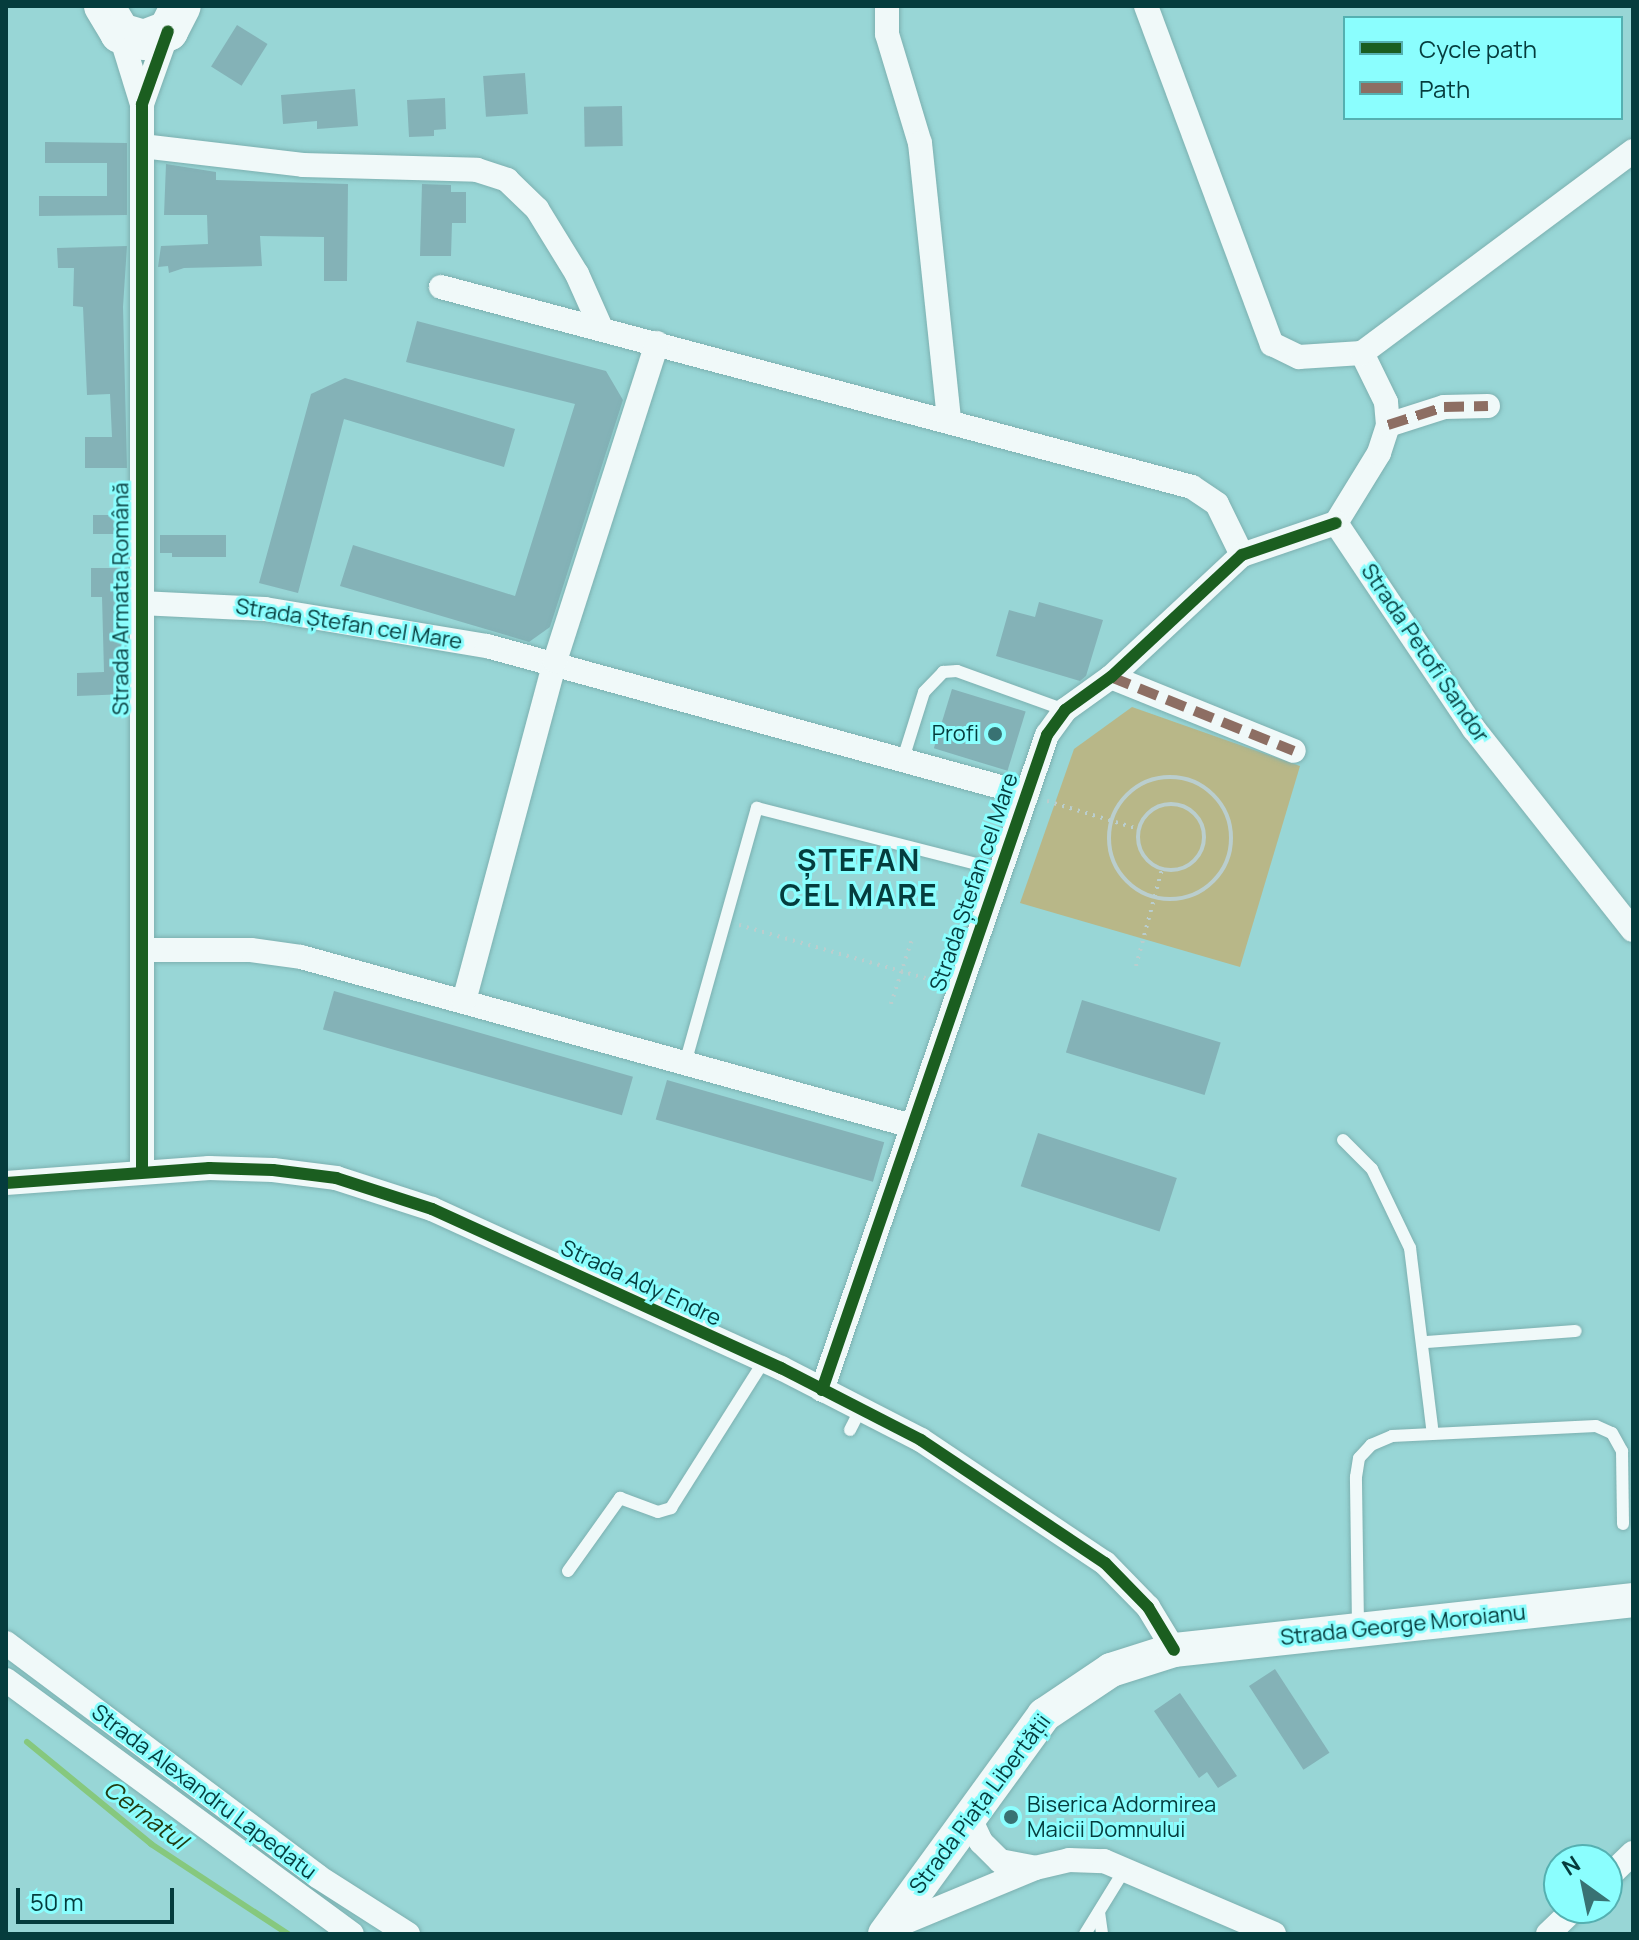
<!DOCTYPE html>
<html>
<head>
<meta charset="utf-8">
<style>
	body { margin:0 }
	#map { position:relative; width:1639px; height:1940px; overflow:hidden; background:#98d6d6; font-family:Manrope,sans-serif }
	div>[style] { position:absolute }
	.green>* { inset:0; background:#b8b788 }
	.stream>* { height:6px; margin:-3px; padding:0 3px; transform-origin:3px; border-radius:3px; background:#86c87e }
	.building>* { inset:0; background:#84b2b7; transform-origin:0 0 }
	.path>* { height:4px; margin-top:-2px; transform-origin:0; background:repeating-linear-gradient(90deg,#bacece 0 2px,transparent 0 8px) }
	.path>.ring { margin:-2px; padding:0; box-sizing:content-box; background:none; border:4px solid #bacece; border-radius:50% }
	.roads { filter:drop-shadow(0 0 2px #7cb0b0) drop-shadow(0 0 2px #7cb0b0) }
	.lane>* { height:12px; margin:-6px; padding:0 6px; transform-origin:6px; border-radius:6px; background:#f0f9f9 }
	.street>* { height:24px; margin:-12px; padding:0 12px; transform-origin:12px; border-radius:12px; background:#f0f9f9 }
	.secondary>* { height:34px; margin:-17px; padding:0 17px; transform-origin:17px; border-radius:17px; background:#f0f9f9 }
	.primary>* { height:40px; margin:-20px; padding:0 20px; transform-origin:20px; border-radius:20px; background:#f0f9f9 }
	.quiet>* { height:10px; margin-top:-5px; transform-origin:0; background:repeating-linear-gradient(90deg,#8d6e63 0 20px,transparent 0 30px) }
	.cycleway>* { height:12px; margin:-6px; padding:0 6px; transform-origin:6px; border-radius:6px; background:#1b5e20 }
	.dots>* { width:22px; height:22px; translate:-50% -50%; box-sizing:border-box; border:4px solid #8bfefe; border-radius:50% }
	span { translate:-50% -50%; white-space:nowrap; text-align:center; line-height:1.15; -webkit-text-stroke:6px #8bfefe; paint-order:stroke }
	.street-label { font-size:22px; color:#053c3d }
	.poi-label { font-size:22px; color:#053c3d }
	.right { translate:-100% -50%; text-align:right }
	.left { translate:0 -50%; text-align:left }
	.water-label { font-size:24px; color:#223d13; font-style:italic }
	.district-label { font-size:30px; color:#053c3d; font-weight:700; letter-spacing:2px }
	.frame { position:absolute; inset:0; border:8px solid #053c3d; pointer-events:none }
	.legend { position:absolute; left:1343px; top:16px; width:280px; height:104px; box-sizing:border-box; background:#8bfefe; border:2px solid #55b0b1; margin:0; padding:10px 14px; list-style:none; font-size:24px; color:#053c3d }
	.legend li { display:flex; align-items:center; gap:16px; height:40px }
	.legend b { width:40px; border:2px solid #55b0b1 }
	.north { position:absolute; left:1543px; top:1844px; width:80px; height:80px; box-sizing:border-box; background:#8bfefe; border:2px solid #55b0b1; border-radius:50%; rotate:327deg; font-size:22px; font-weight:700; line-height:32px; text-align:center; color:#053c3d }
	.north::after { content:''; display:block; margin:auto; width:28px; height:36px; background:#387273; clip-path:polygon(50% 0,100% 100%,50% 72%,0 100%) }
	.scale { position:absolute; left:16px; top:1888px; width:158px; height:36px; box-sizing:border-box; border:4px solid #053c3d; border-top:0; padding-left:10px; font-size:24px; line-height:28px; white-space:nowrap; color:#053c3d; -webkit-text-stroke:6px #8bfefe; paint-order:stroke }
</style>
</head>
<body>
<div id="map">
	<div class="green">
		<div style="clip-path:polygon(1132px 707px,1300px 766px,1240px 967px,1020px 903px,1074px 749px)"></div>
	</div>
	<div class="stream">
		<div style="left:27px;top:1742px;width:161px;rotate:39.4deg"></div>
		<div style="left:151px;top:1844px;width:164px;rotate:33.3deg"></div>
	</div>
	<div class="building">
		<div style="left:237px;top:25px;width:36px;height:49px;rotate:32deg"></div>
		<div style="left:525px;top:73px;width:41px;height:42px;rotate:86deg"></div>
		<div style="clip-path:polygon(355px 89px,358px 126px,317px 129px,317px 121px,283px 124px,281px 95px)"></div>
		<div style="clip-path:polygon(445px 98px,446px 129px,434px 130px,434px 136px,409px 137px,407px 100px)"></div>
		<div style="left:622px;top:106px;width:40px;height:38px;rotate:89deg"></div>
		<div style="clip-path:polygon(45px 142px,127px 143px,127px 215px,39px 216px,39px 196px,107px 196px,107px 163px,45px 163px)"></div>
		<div style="clip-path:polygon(166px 164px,216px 172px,216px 180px,348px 184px,347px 281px,324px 281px,324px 237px,260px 236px,262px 266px,184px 268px,169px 273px,168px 266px,158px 267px,161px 246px,208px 244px,207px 215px,164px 215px)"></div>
		<div style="clip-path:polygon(422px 184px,451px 185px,451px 192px,466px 192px,466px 223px,452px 223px,451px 256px,420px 256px)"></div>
		<div style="clip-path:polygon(127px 246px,123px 307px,127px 468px,85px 468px,85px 437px,112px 437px,110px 394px,87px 395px,83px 307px,73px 306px,74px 268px,58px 268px,57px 248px)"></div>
		<div style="clip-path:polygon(417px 321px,606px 371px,623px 400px,550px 627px,529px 642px,340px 586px,353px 545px,515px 596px,575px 404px,406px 362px)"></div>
		<div style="clip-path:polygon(345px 378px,515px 429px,504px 467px,344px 419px,298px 593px,259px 583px,311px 394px)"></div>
		<div style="left:93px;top:515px;width:34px;height:19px"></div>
		<div style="clip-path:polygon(160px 535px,226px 535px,226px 557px,172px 557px,172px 553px,160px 553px)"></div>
		<div style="clip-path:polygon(91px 568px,127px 568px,127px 694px,77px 696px,77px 673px,104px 672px,102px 597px,91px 597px)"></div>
		<div style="clip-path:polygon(1039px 602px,1103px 620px,1086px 676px,1080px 681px,996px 656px,1009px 610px,1035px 617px)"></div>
		<div style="left:952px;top:689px;width:77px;height:62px;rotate:17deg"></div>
		<div style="left:334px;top:991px;width:311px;height:40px;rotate:16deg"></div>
		<div style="left:1082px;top:1000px;width:145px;height:55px;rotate:17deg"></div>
		<div style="left:667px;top:1080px;width:226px;height:41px;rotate:16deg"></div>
		<div style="left:1038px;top:1133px;width:146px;height:56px;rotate:18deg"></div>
		<div style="left:1275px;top:1669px;width:100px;height:31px;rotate:57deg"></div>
		<div style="clip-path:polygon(1180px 1693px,1237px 1776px,1218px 1788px,1207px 1772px,1199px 1778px,1154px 1711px)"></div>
	</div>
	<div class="path">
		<div class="ring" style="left:1109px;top:777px;width:118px;height:118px"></div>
		<div style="left:1047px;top:801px;width:95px;rotate:17.1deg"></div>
		<div class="ring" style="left:1138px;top:804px;width:62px;height:62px"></div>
		<div style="left:739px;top:925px;width:208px;rotate:15.9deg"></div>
		<div style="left:1136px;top:966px;width:100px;rotate:-75deg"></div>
		<div style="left:891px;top:1004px;width:71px;rotate:-72.1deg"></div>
	</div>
	<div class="roads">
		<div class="lane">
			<div style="left:903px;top:759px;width:70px;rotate:-72.6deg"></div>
			<div style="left:924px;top:692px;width:28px;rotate:-46deg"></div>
			<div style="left:943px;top:672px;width:14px;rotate:-4deg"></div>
			<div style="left:957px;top:671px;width:115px;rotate:19.9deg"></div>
			<div style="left:686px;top:1060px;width:262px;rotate:-74.3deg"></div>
			<div style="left:757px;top:808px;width:251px;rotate:14.3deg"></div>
			<div style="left:1343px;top:1140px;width:41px;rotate:45deg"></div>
			<div style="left:1372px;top:1169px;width:88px;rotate:64.3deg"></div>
			<div style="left:1410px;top:1248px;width:187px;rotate:83deg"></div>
			<div style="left:1426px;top:1342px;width:150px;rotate:-4.2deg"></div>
			<div style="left:850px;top:1430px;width:22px;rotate:-63deg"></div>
			<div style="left:568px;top:1571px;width:90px;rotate:-54.5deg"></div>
			<div style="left:620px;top:1498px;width:40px;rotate:20.2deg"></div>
			<div style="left:658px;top:1512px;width:14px;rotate:-17deg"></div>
			<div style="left:671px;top:1508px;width:174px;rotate:-57.7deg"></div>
			<div style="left:1358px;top:1626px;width:149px;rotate:-90.8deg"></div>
			<div style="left:1356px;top:1477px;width:19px;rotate:-81deg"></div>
			<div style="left:1359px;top:1458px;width:18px;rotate:-47deg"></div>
			<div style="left:1371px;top:1445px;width:23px;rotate:-23deg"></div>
			<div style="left:1392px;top:1436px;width:204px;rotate:-2.8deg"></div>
			<div style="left:1596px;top:1426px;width:17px;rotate:24deg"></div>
			<div style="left:1612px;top:1433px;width:21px;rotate:61deg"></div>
			<div style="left:1622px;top:1451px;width:73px;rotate:89.2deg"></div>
			<div style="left:1099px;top:1912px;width:22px;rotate:82deg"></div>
			<div style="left:1085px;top:1934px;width:76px;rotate:-58.4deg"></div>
		</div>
		<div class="street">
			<div style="left:887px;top:6px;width:28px;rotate:90deg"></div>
			<div style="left:887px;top:34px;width:114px;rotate:73.2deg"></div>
			<div style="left:920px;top:143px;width:280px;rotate:84deg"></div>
			<div style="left:1146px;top:6px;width:361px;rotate:69.6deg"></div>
			<div style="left:1272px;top:344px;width:30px;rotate:26deg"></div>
			<div style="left:1299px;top:357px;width:63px;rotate:-3.6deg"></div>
			<div style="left:120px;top:33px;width:74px;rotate:72.8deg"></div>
			<div style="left:142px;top:146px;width:162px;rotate:6.7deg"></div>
			<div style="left:303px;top:165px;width:174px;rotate:1.6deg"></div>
			<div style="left:477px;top:170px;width:32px;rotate:18deg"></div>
			<div style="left:507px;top:180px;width:42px;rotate:44deg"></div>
			<div style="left:537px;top:209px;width:76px;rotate:58.4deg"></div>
			<div style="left:577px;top:274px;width:59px;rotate:66deg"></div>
			<div style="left:441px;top:287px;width:777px;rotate:14.91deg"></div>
			<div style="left:1192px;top:487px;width:30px;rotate:34deg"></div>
			<div style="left:1217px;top:504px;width:57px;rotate:63.9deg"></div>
			<div style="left:1388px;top:425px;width:59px;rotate:-17.8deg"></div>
			<div style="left:1444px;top:407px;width:44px;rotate:-1.3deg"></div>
			<div style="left:1336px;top:523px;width:82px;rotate:-58.4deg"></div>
			<div style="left:1379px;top:453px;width:29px;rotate:-72deg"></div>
			<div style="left:1388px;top:425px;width:23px;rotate:-95deg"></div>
			<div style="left:1386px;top:402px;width:55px;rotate:-116.1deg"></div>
			<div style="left:1362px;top:353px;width:338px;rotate:-36.7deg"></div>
			<div style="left:1336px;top:523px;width:248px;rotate:56.2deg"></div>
			<div style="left:1474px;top:729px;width:256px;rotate:51.7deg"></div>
			<div style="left:140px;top:603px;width:125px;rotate:2.7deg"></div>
			<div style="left:265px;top:609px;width:225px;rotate:9.5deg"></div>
			<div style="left:487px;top:646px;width:559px;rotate:15.35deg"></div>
			<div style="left:1111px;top:677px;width:197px;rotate:22deg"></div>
			<div style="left:144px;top:950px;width:107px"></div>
			<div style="left:251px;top:950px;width:50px;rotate:8deg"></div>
			<div style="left:301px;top:957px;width:634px;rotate:15.46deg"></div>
			<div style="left:464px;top:1001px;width:352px;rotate:-75deg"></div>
			<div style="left:555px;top:661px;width:334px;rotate:-72.2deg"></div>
			<div style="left:142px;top:1172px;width:1068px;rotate:-90deg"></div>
			<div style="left:142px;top:104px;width:77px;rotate:-70.4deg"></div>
			<div style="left:6px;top:1183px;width:204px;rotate:-4.2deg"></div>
			<div style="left:209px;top:1168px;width:64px;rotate:1.8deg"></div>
			<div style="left:273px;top:1170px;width:64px;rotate:7.2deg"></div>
			<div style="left:336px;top:1178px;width:101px;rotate:17.9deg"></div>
			<div style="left:432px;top:1209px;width:384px;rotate:24.5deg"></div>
			<div style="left:781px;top:1368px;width:157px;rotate:27.2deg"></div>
			<div style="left:921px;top:1440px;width:221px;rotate:33.8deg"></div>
			<div style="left:1105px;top:1563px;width:62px;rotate:45.7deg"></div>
			<div style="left:1148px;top:1607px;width:50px;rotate:58.8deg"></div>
			<div style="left:822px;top:1390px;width:693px;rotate:-71.04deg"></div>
			<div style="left:1047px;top:735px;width:31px;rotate:-54deg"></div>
			<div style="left:1065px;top:710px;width:57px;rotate:-35.7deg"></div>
			<div style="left:1111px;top:677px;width:179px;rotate:-43deg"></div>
			<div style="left:1242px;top:555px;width:99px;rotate:-18.8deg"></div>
			<div style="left:6px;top:1643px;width:389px;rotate:36.8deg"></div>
			<div style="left:317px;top:1876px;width:108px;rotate:32.5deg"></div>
			<div style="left:6px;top:1680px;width:429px;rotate:36.3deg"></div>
			<div style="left:968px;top:1814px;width:31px;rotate:65deg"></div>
			<div style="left:981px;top:1842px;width:27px;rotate:45deg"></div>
			<div style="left:1000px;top:1861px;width:36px;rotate:11deg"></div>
			<div style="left:1607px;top:1878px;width:36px;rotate:-44deg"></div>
			<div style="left:891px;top:1928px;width:156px;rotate:-22.6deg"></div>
			<div style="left:1035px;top:1868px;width:35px;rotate:-13deg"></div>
			<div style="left:1069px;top:1860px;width:35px;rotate:2deg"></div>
			<div style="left:1104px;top:1861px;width:185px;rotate:23.2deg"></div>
			<div style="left:1548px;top:1934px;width:37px;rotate:-44deg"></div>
		</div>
		<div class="secondary">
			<div style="left:885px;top:1934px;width:271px;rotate:-54deg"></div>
			<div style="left:1044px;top:1715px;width:81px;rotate:-33.9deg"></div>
			<div style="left:1111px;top:1670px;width:66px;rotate:-17.6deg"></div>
			<div style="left:1174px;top:1650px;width:462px;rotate:-6.2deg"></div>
		</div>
		<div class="primary">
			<div style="left:104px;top:6px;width:31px;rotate:59deg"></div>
			<div style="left:120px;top:33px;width:25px;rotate:16deg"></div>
			<div style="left:144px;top:40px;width:26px;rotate:-21deg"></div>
			<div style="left:168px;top:31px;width:28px;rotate:-63deg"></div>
		</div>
	</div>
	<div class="quiet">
		<div style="left:1388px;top:425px;width:59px;rotate:-17.8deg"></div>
		<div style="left:1444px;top:407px;width:44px;rotate:-1.3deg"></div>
		<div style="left:1111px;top:677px;width:197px;rotate:22deg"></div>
	</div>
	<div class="cycleway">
		<div style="left:142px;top:1172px;width:1068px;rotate:-90deg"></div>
		<div style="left:142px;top:104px;width:77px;rotate:-70.4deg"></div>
		<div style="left:6px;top:1183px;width:204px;rotate:-4.2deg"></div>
		<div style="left:209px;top:1168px;width:64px;rotate:1.8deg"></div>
		<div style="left:273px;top:1170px;width:64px;rotate:7.2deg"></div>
		<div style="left:336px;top:1178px;width:101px;rotate:17.9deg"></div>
		<div style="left:432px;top:1209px;width:384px;rotate:24.5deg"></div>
		<div style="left:781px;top:1368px;width:157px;rotate:27.2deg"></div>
		<div style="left:921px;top:1440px;width:221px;rotate:33.8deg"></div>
		<div style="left:1105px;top:1563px;width:62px;rotate:45.7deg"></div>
		<div style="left:1148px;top:1607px;width:50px;rotate:58.8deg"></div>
		<div style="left:822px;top:1390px;width:693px;rotate:-71.04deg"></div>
		<div style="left:1047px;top:735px;width:31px;rotate:-54deg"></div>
		<div style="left:1065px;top:710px;width:57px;rotate:-35.7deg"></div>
		<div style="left:1111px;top:677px;width:179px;rotate:-43deg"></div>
		<div style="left:1242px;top:555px;width:99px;rotate:-18.8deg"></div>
	</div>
	<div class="dots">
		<div style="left:995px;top:734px;background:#387273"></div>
		<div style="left:1011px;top:1817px;background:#387273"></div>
	</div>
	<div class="street-label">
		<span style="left:121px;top:599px;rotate:-90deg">Strada Armata Română</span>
		<span style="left:349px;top:624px;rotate:9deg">Strada Ștefan cel Mare</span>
		<span style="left:1425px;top:653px;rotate:56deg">Strada Petofi Sandor</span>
		<span style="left:974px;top:882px;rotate:-71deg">Strada Ștefan cel Mare</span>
		<span style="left:641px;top:1283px;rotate:25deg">Strada Ady Endre</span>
		<span style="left:1403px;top:1625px;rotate:-6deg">Strada George Moroianu</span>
		<span style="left:204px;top:1792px;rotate:37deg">Strada Alexandru Lapedatu</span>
		<span style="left:980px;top:1804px;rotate:-53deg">Strada Piața Libertății</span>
	</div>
	<div class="poi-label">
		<span class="right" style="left:979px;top:734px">Profi</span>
		<span class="left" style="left:1027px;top:1817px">Biserica Adormirea<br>Maicii Domnului</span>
	</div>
	<div class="water-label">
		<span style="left:146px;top:1814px;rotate:37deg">Cernatul</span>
	</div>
	<div class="district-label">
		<span style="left:859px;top:877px">ȘTEFAN<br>CEL MARE</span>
	</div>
	<div class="frame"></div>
	<ul class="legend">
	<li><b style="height:10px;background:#1b5e20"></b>Cycle path</li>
	<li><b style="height:10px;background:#8d6e63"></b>Path</li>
	</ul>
	<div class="north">N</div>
	<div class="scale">50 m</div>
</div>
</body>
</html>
